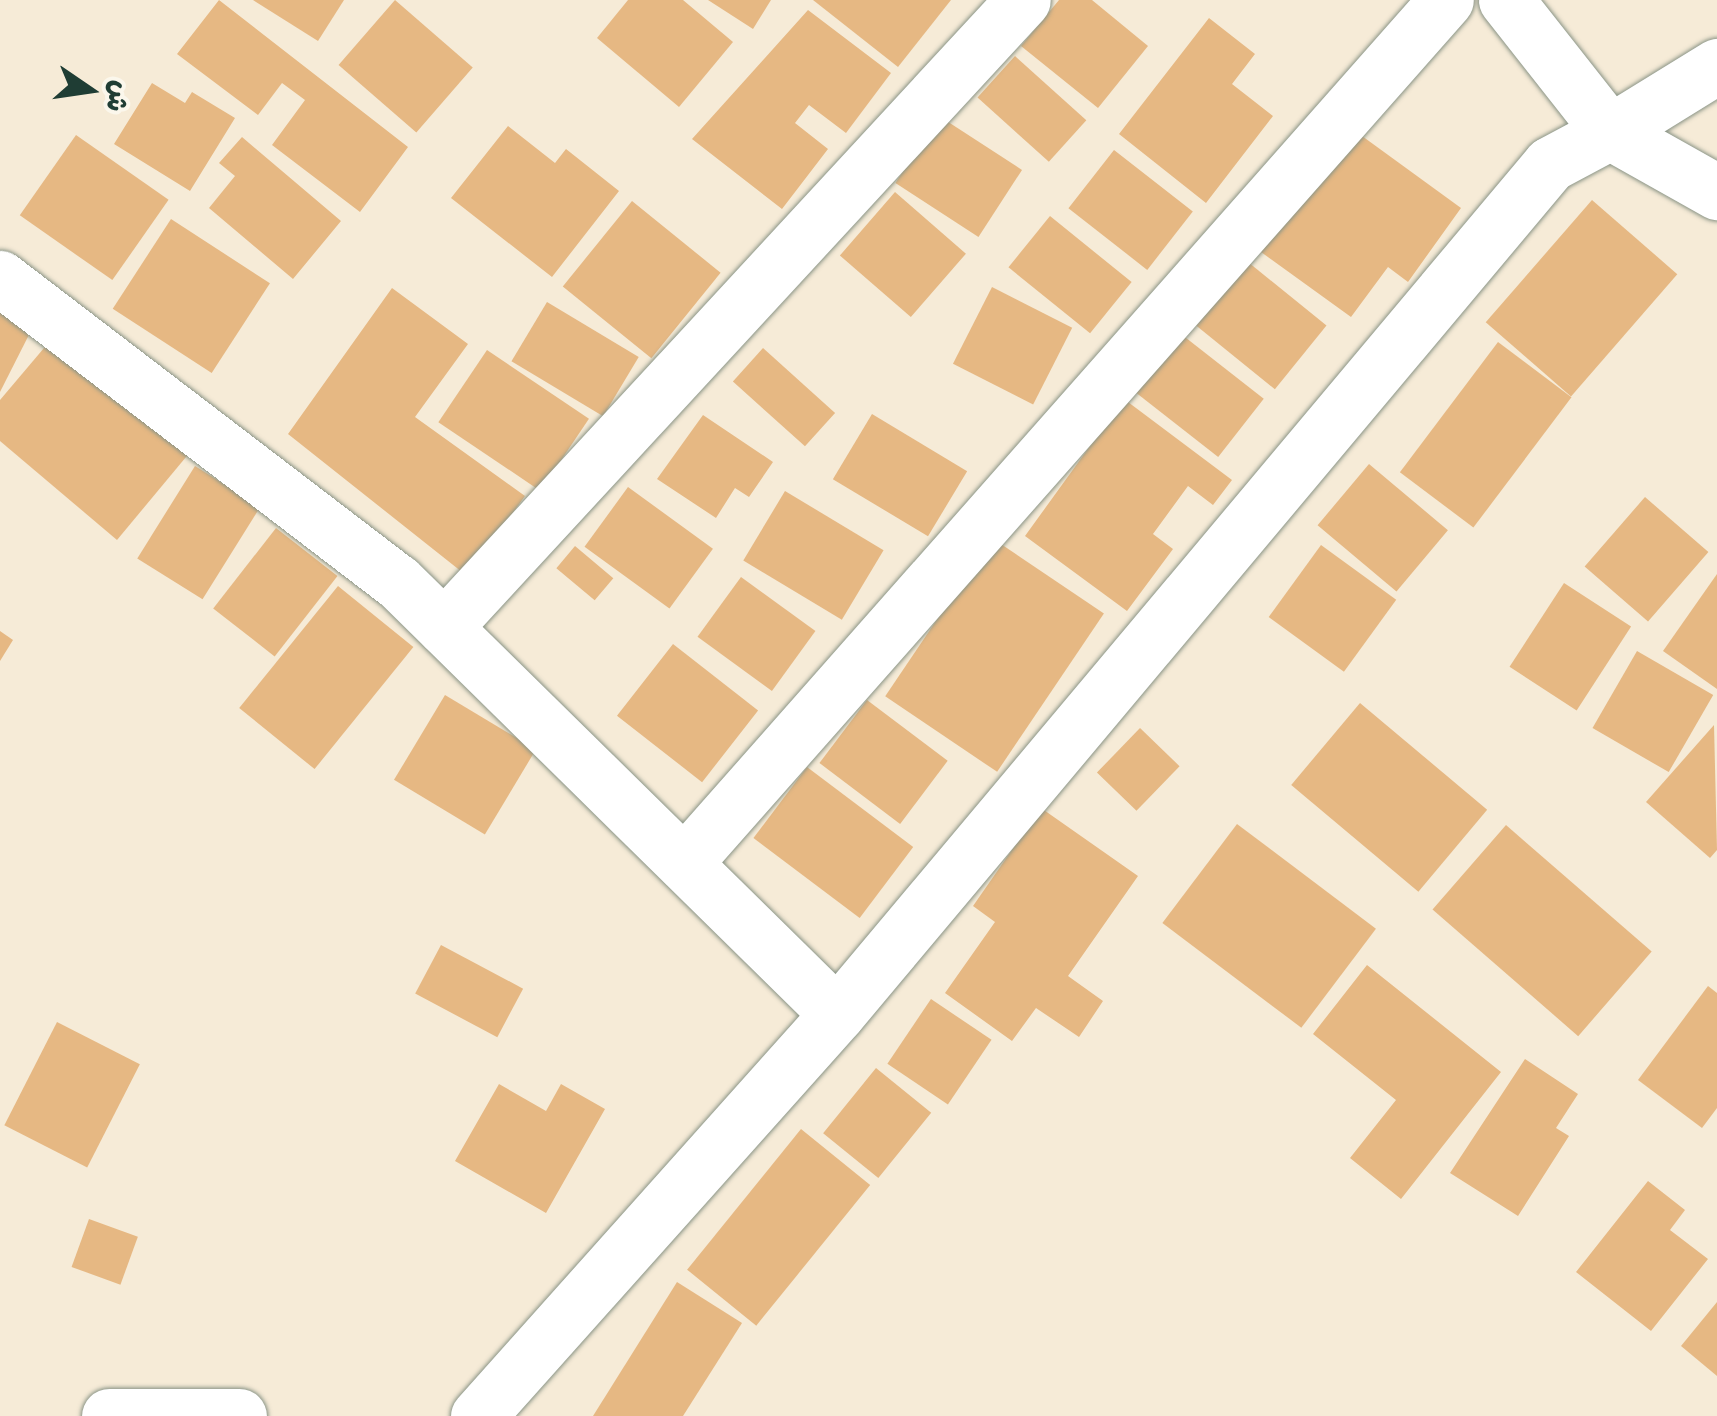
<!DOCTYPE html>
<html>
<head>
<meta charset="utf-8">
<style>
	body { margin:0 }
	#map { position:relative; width:1717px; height:1416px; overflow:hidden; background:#f6ebd7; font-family:"Patrick Hand","Playpen Sans Arabic",sans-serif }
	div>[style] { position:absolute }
	.building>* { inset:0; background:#e6b883; transform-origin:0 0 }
	.roads { filter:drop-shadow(0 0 2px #8a9486) drop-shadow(0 0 2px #8a9486) }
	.street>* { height:55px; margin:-27.5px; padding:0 27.5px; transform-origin:27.5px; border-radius:27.5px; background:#fff }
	span { translate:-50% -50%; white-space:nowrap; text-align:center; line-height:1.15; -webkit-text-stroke:8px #fbf7ec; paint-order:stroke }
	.north { position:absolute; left:40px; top:40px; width:100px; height:100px; -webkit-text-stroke:8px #fbf7ec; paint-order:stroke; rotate:103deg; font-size:28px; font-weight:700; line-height:40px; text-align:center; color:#1f3d34 }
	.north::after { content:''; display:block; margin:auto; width:35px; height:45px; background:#1f3d34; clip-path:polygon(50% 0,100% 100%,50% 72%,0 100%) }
</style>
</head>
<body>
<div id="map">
	<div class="building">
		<div style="clip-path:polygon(219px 0,408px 147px,360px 212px,272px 145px,305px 100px,282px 83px,258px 115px,177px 54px)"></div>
		<div style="clip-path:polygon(253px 0,344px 0,318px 41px)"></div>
		<div style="left:395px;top:0;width:103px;height:86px;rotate:41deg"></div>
		<div style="clip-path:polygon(628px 0,683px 0,733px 42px,679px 107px,597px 38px)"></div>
		<div style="clip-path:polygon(708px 0,771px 0,753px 29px)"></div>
		<div style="clip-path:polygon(813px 0,951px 0,898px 67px)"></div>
		<div style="clip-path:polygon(1059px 0,1092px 0,1148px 46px,1098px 108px,1021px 46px)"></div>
		<div style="clip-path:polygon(808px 10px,891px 73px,846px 133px,809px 105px,795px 123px,828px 149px,782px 209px,692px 139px)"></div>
		<div style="clip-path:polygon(1209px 18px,1255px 54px,1232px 84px,1273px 116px,1206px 203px,1119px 134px)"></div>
		<div style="left:1015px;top:56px;width:96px;height:56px;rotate:42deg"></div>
		<div style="clip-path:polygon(152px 83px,185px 103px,192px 92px,235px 118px,190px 191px,114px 144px)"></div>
		<div style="left:939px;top:116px;width:99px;height:80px;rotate:33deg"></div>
		<div style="clip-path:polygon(508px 126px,555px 163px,566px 149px,619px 191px,552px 277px,451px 198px)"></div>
		<div style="clip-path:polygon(1351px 128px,1461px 208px,1408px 282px,1388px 267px,1351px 317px,1261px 252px)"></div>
		<div style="left:76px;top:135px;width:113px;height:98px;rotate:35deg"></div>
		<div style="clip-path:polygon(242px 137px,341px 221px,293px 279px,209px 208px,235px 176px,219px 163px)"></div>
		<div style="left:1114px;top:150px;width:100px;height:74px;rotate:38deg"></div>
		<div style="left:895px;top:192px;width:94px;height:84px;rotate:41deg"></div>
		<div style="left:1592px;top:200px;width:113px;height:162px;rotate:41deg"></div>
		<div style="left:632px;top:201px;width:114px;height:110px;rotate:39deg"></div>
		<div style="left:1050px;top:216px;width:105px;height:66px;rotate:39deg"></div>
		<div style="left:171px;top:219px;width:118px;height:107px;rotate:33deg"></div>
		<div style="left:1248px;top:262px;width:101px;height:82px;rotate:39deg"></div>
		<div style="left:992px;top:287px;width:90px;height:86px;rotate:27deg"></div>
		<div style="clip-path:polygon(392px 288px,468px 344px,415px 417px,525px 496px,467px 576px,288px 434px)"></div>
		<div style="clip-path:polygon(0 293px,40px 313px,0 392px)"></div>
		<div style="left:547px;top:302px;width:107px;height:69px;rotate:31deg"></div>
		<div style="left:1181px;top:334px;width:105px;height:74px;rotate:38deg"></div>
		<div style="clip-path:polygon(55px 335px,191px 451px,117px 540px,0 441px,0 400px)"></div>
		<div style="left:1498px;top:342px;width:92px;height:163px;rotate:37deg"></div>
		<div style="left:763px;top:348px;width:97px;height:45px;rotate:42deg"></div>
		<div style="left:487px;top:350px;width:123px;height:87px;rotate:34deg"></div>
		<div style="clip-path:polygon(1124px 399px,1232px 480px,1213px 505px,1188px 486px,1153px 534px,1173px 549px,1127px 611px,1025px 536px)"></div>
		<div style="left:872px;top:414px;width:111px;height:76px;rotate:31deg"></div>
		<div style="clip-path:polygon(703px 415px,773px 462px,749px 497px,735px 488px,716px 518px,657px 479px)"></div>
		<div style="left:1369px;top:464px;width:103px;height:80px;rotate:40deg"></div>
		<div style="left:195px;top:466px;width:77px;height:109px;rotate:32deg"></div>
		<div style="left:628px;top:487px;width:105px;height:74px;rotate:36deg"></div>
		<div style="left:785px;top:491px;width:115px;height:81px;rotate:31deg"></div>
		<div style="left:1645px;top:497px;width:84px;height:92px;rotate:41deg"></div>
		<div style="left:276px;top:528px;width:78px;height:102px;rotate:38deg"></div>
		<div style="left:992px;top:538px;width:135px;height:191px;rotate:34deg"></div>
		<div style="left:1321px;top:545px;width:93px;height:89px;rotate:36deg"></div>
		<div style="left:575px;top:546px;width:50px;height:29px;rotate:40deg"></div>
		<div style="clip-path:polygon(1717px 574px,1717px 689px,1663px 651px)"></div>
		<div style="left:741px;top:577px;width:92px;height:74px;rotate:36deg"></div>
		<div style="left:1564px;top:583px;width:80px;height:100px;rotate:33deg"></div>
		<div style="left:338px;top:586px;width:97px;height:157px;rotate:39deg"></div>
		<div style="clip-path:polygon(0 631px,13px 640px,0 661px)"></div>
		<div style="left:673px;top:644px;width:108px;height:91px;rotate:38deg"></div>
		<div style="left:1637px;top:651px;width:88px;height:89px;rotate:30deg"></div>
		<div style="left:445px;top:695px;width:106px;height:99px;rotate:31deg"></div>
		<div style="left:867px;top:700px;width:101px;height:79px;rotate:37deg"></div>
		<div style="left:1360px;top:703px;width:166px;height:107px;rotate:40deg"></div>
		<div style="clip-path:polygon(1714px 725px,1717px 850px,1710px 858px,1646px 802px)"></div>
		<div style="left:1140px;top:728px;width:55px;height:62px;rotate:44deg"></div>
		<div style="left:807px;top:767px;width:133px;height:89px;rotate:37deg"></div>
		<div style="clip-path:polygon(1041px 808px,1138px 876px,1068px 976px,1103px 1001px,1079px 1037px,1036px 1008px,1012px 1041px,945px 993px,995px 922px,973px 906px)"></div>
		<div style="left:1237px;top:824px;width:174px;height:124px;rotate:37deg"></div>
		<div style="left:1506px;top:825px;width:193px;height:112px;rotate:41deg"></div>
		<div style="left:441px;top:945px;width:93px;height:55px;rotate:28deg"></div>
		<div style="clip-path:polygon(1367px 965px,1501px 1072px,1401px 1199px,1350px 1158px,1396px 1100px,1313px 1034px)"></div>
		<div style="clip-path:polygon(1708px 986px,1717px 993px,1717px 1108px,1702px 1128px,1638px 1080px)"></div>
		<div style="left:931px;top:999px;width:73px;height:78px;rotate:34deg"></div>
		<div style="left:57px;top:1022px;width:93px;height:116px;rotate:27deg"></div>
		<div style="clip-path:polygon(1525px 1059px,1578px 1094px,1556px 1128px,1569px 1136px,1518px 1216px,1450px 1173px)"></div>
		<div style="left:876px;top:1068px;width:71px;height:84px;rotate:39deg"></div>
		<div style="clip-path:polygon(499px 1084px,546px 1111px,561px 1084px,605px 1109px,546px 1213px,455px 1161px)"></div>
		<div style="left:801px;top:1129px;width:89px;height:181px;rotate:39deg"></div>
		<div style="clip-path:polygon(1648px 1181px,1685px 1210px,1670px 1230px,1708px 1259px,1651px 1331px,1576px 1272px)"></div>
		<div style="left:89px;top:1219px;width:52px;height:51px;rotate:20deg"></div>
		<div style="clip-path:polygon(677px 1282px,742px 1323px,683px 1416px,593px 1416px)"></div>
		<div style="clip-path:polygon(1717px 1302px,1717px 1376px,1681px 1346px)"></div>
	</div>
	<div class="roads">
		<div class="street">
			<div style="left:1506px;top:0;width:168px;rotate:51.8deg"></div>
			<div style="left:1610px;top:132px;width:126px;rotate:-31.7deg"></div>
			<div style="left:0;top:278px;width:499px;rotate:37.4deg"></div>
			<div style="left:397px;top:581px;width:617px;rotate:44.54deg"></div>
			<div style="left:444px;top:627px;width:853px;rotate:-47.28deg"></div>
			<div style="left:684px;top:863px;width:1151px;rotate:-48.56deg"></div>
			<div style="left:109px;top:1416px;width:130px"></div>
			<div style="left:478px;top:1416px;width:539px;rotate:-48.23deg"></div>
			<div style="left:837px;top:1014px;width:1109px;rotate:-50.01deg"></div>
			<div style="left:1550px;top:164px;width:68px;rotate:-28.1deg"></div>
			<div style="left:1610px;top:132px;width:123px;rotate:29.3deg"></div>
		</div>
	</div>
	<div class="north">ش</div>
</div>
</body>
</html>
